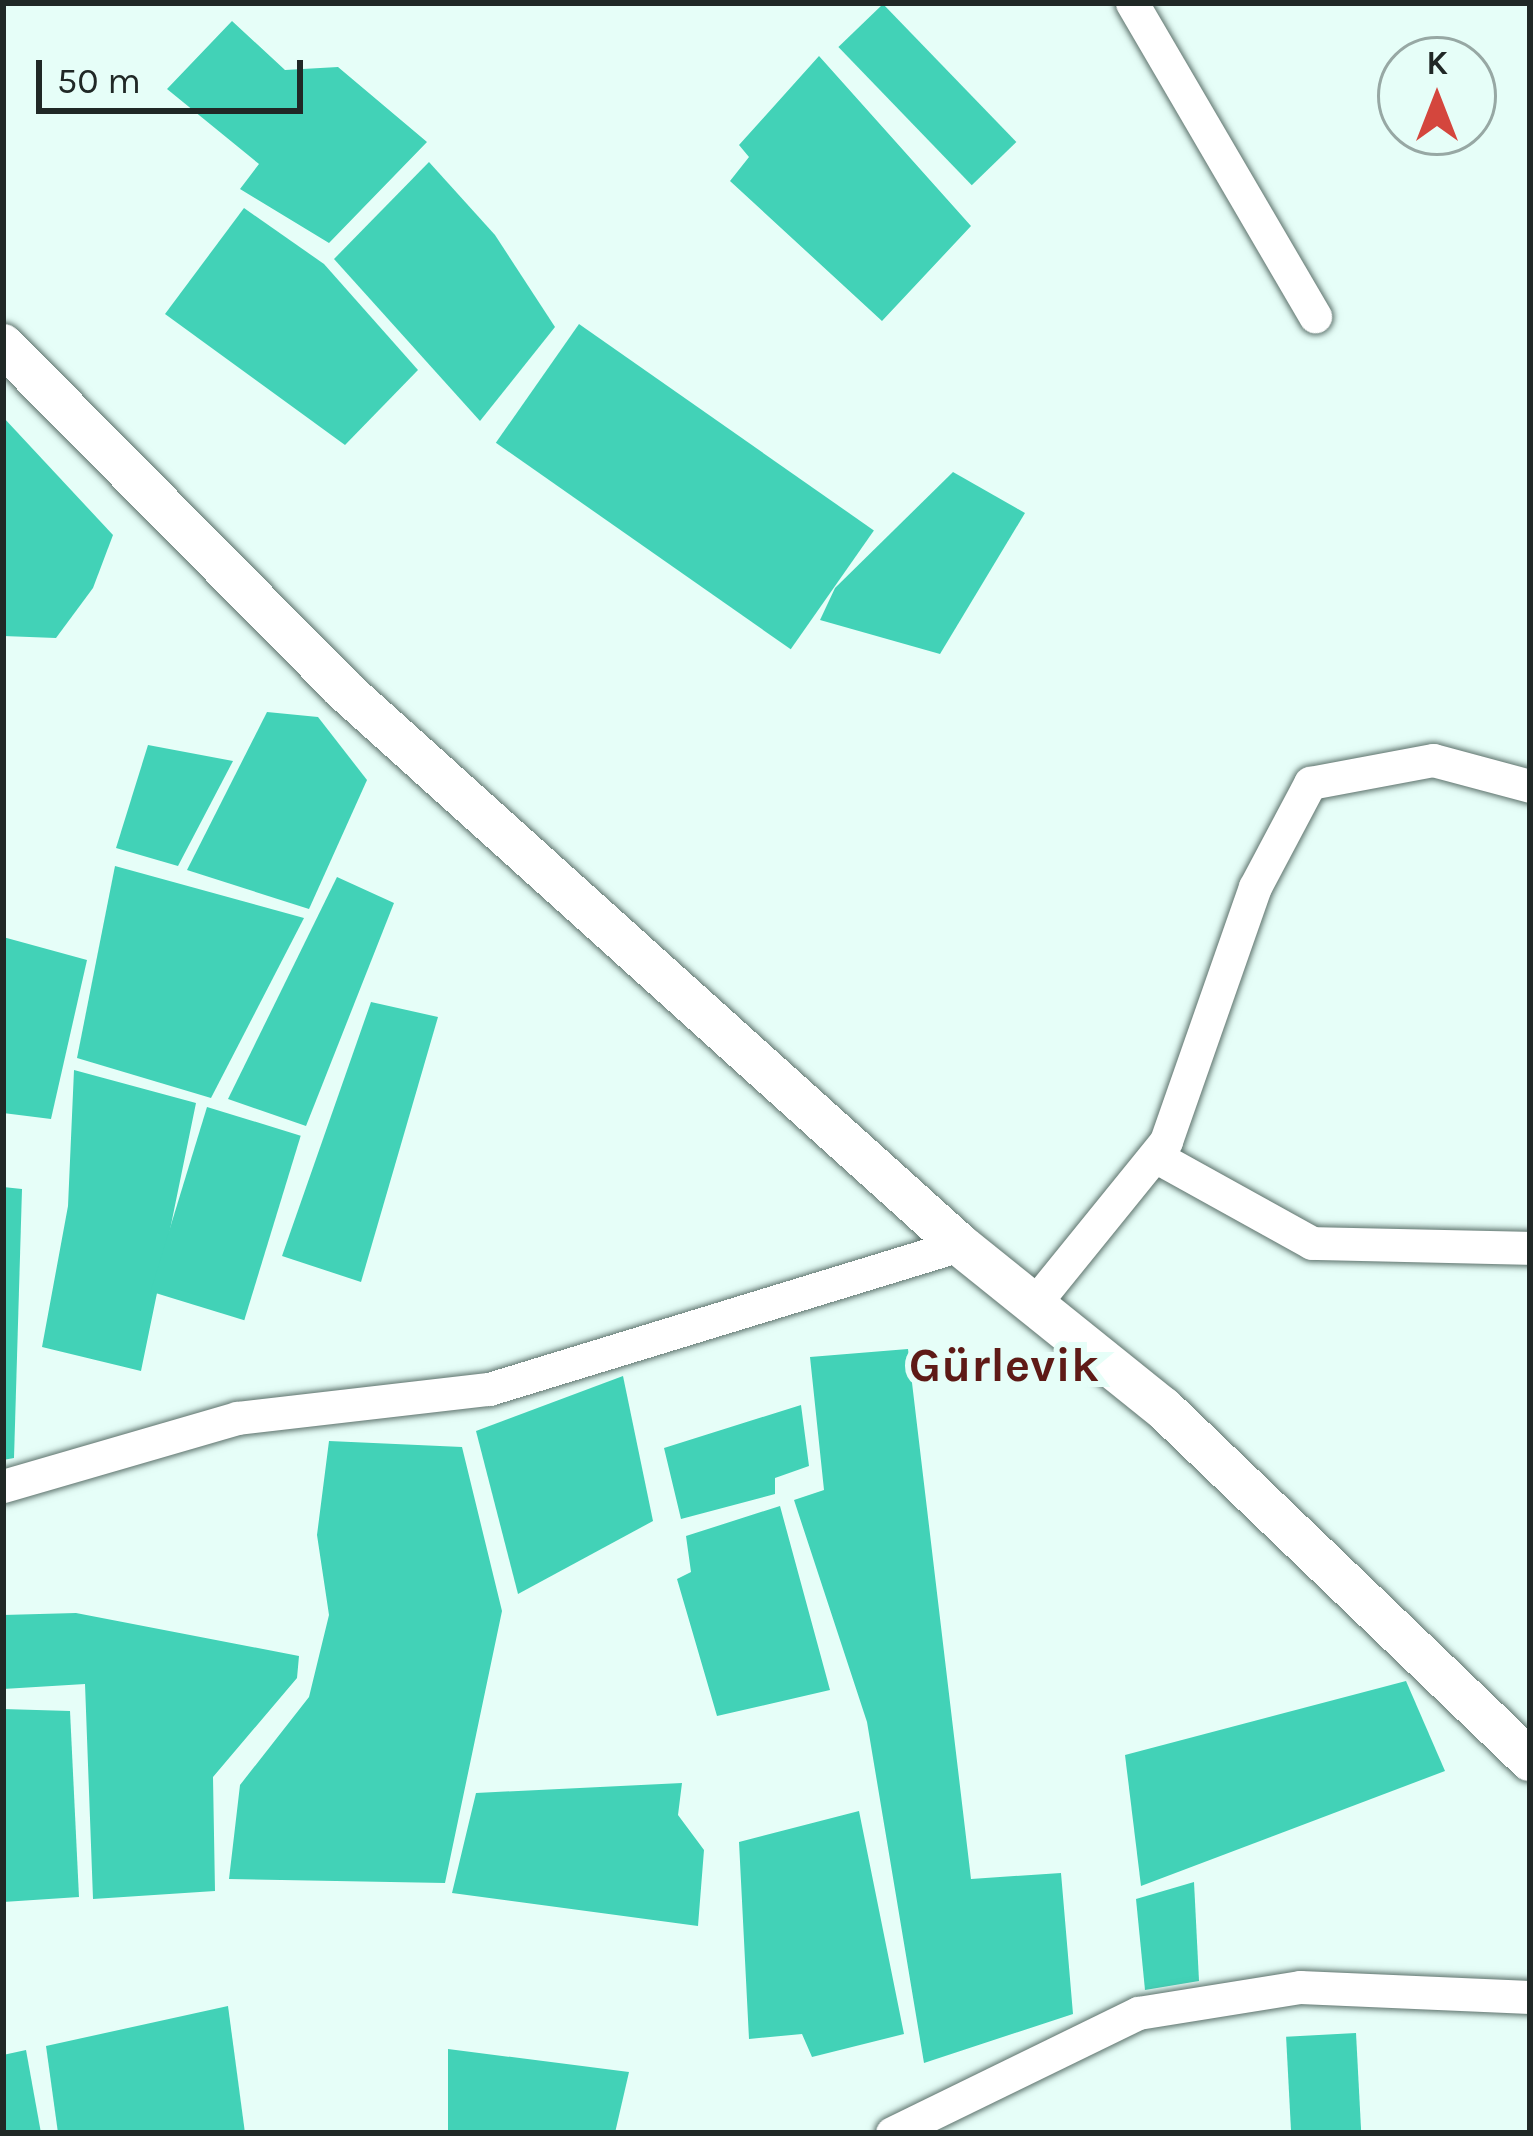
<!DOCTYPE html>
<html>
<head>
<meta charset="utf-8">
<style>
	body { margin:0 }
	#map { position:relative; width:1533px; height:2136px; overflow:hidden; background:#e6fef8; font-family:Karla,sans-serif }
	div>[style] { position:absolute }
	.building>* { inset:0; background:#42d2b7; transform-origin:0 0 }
	.roads { filter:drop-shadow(0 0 3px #5d726c) drop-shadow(0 0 3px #5d726c) }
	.minor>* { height:33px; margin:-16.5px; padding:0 16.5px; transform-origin:16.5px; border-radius:16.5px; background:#fff }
	.tertiary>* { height:42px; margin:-21px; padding:0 21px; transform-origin:21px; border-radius:21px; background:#fff }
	span { translate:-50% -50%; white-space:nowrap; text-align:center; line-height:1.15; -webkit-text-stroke:12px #e6fef8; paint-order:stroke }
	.district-label { font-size:48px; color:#5e1a16; font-weight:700 }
	.frame { position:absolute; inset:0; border:6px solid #202826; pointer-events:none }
	.north { position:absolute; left:1377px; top:36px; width:120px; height:120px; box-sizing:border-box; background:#e6fef8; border:3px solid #97a8a4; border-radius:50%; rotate:0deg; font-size:33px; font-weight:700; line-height:48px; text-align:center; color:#202826 }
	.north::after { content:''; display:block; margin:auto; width:42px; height:54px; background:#d4463d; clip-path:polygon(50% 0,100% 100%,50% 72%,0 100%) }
	.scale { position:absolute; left:36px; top:60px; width:267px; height:54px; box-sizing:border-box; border:6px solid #202826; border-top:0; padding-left:15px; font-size:36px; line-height:42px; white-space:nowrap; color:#202826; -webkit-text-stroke:9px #e6fef8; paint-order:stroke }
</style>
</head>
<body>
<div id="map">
	<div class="building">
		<div style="left:883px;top:4px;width:192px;height:62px;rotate:46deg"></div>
		<div style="clip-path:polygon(232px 21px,285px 70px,338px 67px,427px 142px,329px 243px,240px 189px,259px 164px,167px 89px)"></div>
		<div style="clip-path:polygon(819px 56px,971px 226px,882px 321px,730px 181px,749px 157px,739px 145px)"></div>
		<div style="clip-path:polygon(429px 162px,495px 235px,555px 327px,480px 421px,334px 259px)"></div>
		<div style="clip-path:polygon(244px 208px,324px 264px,418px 370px,345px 445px,165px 314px)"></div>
		<div style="left:579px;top:324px;width:360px;height:145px;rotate:35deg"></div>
		<div style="clip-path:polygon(3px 417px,113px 535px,93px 588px,56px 638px,3px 636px)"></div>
		<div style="clip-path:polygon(953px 472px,1025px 513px,940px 654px,820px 620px,835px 588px)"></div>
		<div style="clip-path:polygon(267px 712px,318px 717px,367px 780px,309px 909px,187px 870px)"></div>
		<div style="clip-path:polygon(148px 745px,233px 761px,178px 866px,116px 848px)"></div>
		<div style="clip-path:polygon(115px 866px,304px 918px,211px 1098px,77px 1058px)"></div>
		<div style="clip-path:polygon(337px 877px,394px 903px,306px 1126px,228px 1099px)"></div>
		<div style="clip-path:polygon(3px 937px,87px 960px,51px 1119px,3px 1113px)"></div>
		<div style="clip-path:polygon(371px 1002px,438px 1017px,361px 1282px,282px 1256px)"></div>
		<div style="clip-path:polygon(74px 1070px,196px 1103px,141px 1371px,42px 1347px,68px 1206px)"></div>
		<div style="left:207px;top:1107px;width:98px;height:193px;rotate:17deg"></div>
		<div style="clip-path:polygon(3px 1187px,22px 1189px,14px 1458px,3px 1460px)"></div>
		<div style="clip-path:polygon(908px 1349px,971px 1879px,1061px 1873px,1073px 2014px,924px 2063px,867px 1722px,794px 1500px,824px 1490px,810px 1357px)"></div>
		<div style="clip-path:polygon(623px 1376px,653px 1521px,518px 1594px,476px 1431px)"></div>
		<div style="clip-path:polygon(801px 1405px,809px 1466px,775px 1478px,775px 1494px,681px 1519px,664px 1448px)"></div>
		<div style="clip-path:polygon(329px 1441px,462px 1447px,502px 1611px,445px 1883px,229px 1879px,240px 1785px,309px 1697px,329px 1615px,317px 1535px)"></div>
		<div style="clip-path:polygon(780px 1506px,830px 1690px,717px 1716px,677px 1579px,691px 1572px,686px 1536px)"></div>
		<div style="clip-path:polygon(76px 1613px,299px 1656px,297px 1678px,213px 1777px,215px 1891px,93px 1899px,85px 1684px,3px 1689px,3px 1615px)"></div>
		<div style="clip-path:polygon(1406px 1681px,1445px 1771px,1141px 1886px,1125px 1755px)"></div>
		<div style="clip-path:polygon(3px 1709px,70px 1711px,79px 1897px,3px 1902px)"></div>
		<div style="clip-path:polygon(682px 1783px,678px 1815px,704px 1850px,698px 1926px,452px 1893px,476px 1793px)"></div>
		<div style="clip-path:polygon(859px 1811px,904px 2034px,812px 2057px,802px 2034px,749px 2039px,739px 1842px)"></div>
		<div style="clip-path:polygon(1194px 1882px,1199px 1981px,1145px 1990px,1136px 1899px)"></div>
		<div style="clip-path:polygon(228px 2006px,245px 2133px,58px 2133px,46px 2046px)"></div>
		<div style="left:1356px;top:2033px;width:100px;height:70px;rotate:87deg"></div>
		<div style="clip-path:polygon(448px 2049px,629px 2072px,615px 2133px,448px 2133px)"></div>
		<div style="clip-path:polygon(26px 2050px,41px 2133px,3px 2133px,3px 2055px)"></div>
	</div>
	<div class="roads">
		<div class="minor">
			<div style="left:1132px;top:3px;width:363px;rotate:59.7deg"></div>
			<div style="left:1155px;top:1156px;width:179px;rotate:29deg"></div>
			<div style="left:1312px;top:1243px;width:218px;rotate:1.3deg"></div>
			<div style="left:1034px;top:1304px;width:210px;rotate:-51deg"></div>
			<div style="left:1166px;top:1141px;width:269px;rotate:-70.7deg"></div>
			<div style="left:1255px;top:887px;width:118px;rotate:-62.1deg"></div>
			<div style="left:1310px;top:783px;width:125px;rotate:-10.6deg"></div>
			<div style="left:1433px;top:760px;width:100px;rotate:15deg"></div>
			<div style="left:3px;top:1486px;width:244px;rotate:-16.2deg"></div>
			<div style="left:237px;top:1418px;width:254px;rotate:-6.6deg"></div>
			<div style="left:489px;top:1389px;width:493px;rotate:-17deg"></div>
			<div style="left:892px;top:2133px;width:274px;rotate:-26deg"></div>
			<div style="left:1138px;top:2013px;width:164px;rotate:-9.1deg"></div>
			<div style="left:1300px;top:1987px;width:230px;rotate:2.5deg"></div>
		</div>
		<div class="tertiary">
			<div style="left:3px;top:345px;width:484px;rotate:45.3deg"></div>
			<div style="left:343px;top:689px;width:831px;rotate:42.02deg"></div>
			<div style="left:960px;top:1245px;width:260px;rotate:38.8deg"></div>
			<div style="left:1163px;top:1408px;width:509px;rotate:43.8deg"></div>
		</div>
	</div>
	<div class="district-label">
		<span style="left:1004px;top:1366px">Gürlevik</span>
	</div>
	<div class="frame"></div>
	<div class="north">K</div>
	<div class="scale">50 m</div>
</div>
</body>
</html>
